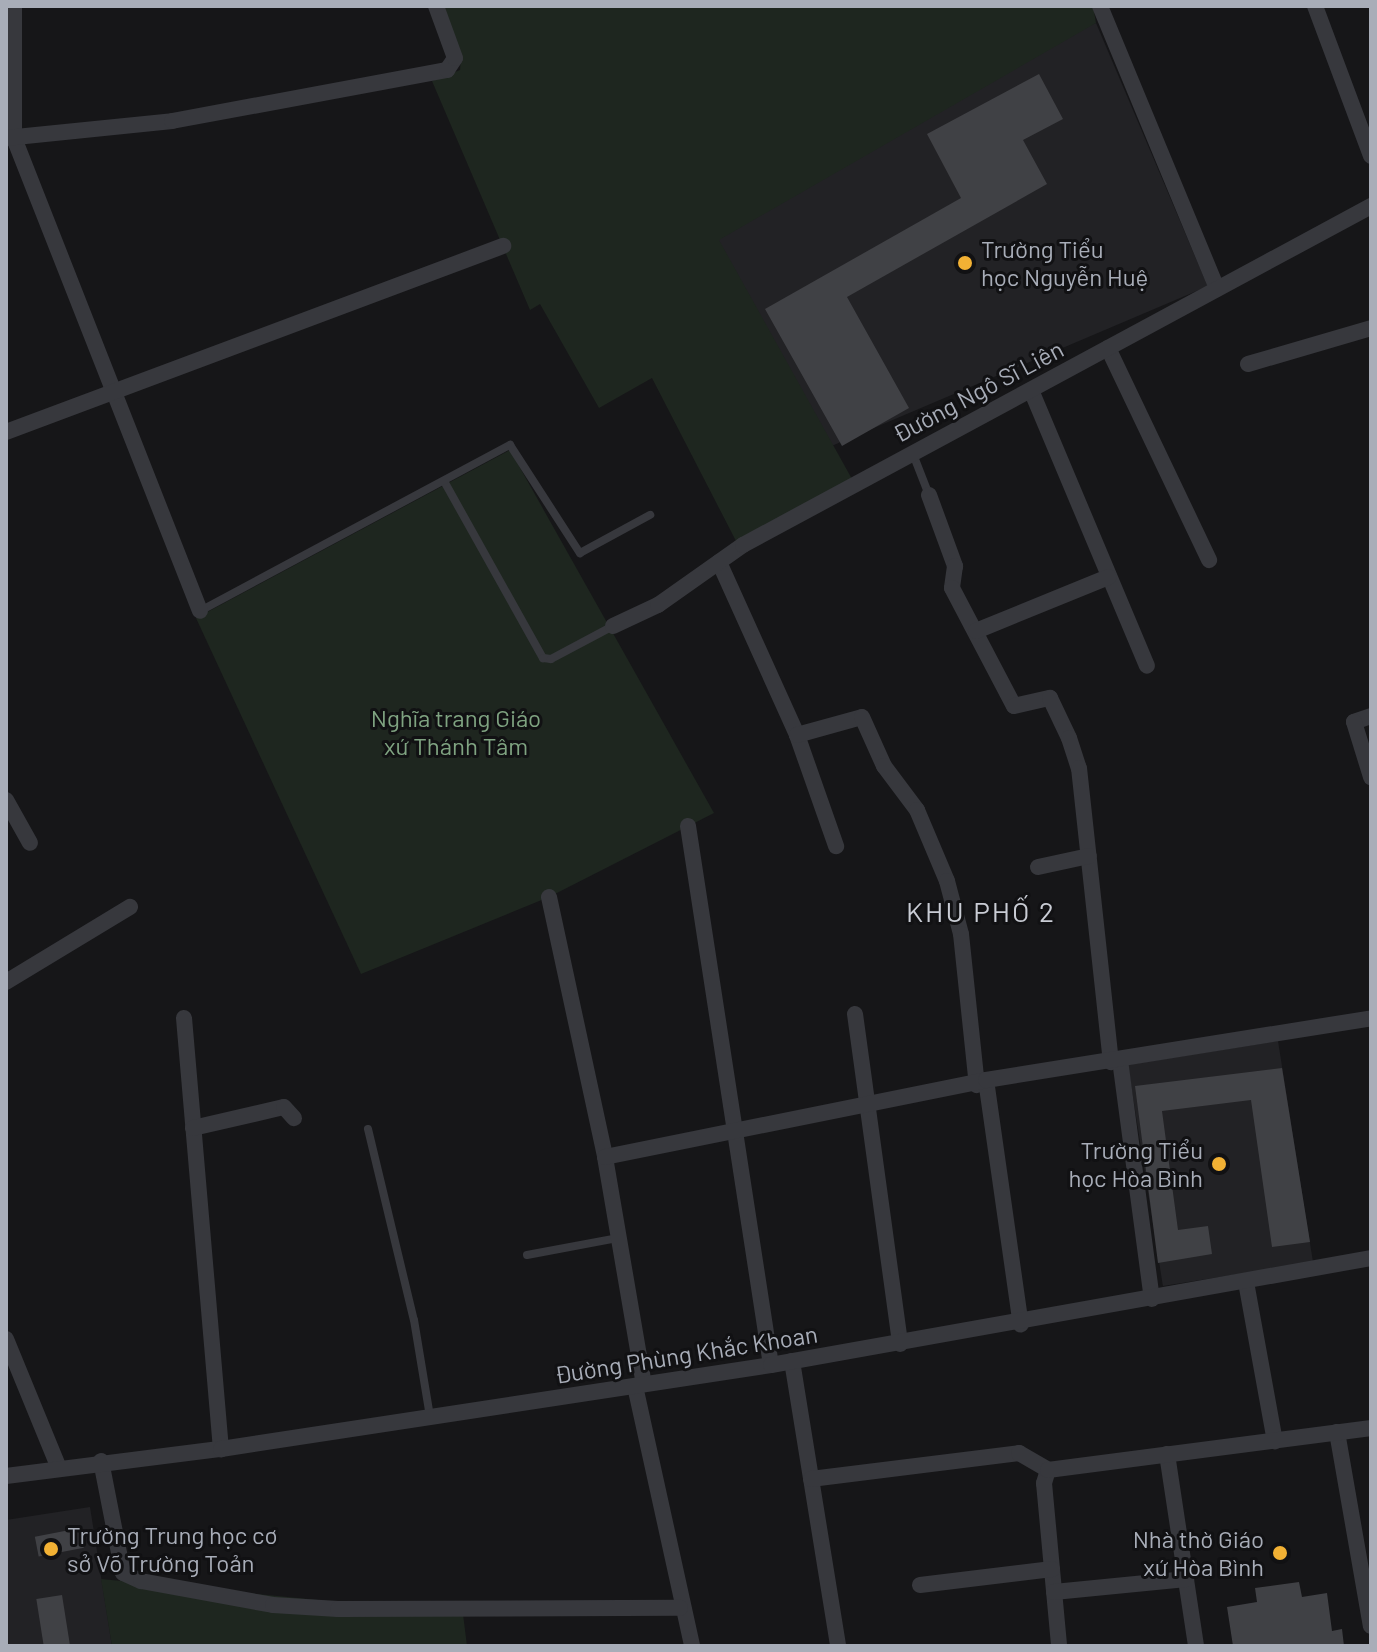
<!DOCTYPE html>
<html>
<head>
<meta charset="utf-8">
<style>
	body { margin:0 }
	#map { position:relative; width:1377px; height:1652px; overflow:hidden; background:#161618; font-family:Barlow,sans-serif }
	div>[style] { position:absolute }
	.built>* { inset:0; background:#222225; transform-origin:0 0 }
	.green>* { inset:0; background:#1e261f }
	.building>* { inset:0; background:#404145; transform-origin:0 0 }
	.service>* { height:8px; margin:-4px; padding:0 4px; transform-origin:4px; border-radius:4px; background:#37383d }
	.minor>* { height:16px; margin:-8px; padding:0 8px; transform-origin:8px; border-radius:8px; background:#37383d }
	.dots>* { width:22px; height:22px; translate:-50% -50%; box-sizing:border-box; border:4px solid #111113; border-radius:50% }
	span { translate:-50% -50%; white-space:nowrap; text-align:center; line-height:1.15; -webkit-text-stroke:6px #111113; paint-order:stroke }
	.poi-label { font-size:24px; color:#a8adb8 }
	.left { translate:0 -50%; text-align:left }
	.right { translate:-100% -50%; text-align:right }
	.street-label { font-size:24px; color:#a8adb8 }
	.park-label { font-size:24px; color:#7fa381 }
	.quarter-label { font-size:28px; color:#c9ccd4; letter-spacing:2px }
	.frame { position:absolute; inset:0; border:8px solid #a8adb8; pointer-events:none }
</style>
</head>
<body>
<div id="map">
	<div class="built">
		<div style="left:1096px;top:23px;width:286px;height:435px;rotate:67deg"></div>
		<div style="left:1278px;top:1041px;width:224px;height:152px;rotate:81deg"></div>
		<div style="clip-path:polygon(90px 1507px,112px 1646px,6px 1646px,6px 1520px)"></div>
	</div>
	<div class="green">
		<div style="clip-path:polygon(443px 6px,1093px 6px,1096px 23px,719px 240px,852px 479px,736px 541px,652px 378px,599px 408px,540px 304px,530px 310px,432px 81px,460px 70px,461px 57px)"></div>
		<div style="clip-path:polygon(510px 450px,714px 813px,549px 897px,361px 974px,196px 618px)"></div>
		<div style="clip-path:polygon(101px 1579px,463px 1614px,467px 1646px,112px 1646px)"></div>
	</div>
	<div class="building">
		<div style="clip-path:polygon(1039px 74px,1063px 119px,1023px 140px,1047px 184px,847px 297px,909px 408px,842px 446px,765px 309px,961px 198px,927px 134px)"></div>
		<div style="clip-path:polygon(1282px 1068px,1310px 1242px,1272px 1247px,1251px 1100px,1162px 1111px,1178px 1230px,1208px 1226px,1212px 1254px,1158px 1263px,1135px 1086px)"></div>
		<div style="left:80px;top:1528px;width:20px;height:46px;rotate:79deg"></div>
		<div style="clip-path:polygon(1299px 1582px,1302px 1597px,1327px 1593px,1332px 1631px,1342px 1629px,1344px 1646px,1233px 1646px,1227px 1607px,1257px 1602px,1255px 1588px)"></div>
		<div style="left:62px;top:1595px;width:52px;height:26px;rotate:81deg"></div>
	</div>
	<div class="service">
		<div style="left:913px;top:454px;width:44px;rotate:68.7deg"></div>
		<div style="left:444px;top:481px;width:203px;rotate:60.8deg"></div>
		<div style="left:543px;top:658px;width:8px;rotate:7deg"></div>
		<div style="left:551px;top:659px;width:70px;rotate:-28deg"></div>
		<div style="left:200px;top:611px;width:352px;rotate:-28.2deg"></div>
		<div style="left:510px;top:445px;width:129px;rotate:57.1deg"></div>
		<div style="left:580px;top:553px;width:80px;rotate:-28.5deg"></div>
		<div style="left:368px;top:1129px;width:196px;rotate:76.5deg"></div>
		<div style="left:414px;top:1320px;width:98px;rotate:80.6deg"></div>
		<div style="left:527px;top:1255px;width:93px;rotate:-10.6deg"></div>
	</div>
	<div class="minor">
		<div style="left:14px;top:6px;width:132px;rotate:90deg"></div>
		<div style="left:14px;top:138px;width:508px;rotate:68.53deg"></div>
		<div style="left:1100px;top:6px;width:306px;rotate:67.5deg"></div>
		<div style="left:1315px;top:6px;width:160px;rotate:69.5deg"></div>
		<div style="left:6px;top:138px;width:167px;rotate:-5.8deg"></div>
		<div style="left:172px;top:121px;width:280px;rotate:-10.5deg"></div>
		<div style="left:447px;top:70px;width:14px;rotate:-56deg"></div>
		<div style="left:455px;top:58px;width:55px;rotate:-110.1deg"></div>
		<div style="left:1108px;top:348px;width:235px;rotate:64.5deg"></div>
		<div style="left:1248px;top:364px;width:128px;rotate:-16.3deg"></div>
		<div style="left:1031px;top:390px;width:299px;rotate:67.2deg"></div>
		<div style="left:6px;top:432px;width:531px;rotate:-20.52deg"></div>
		<div style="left:929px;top:495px;width:76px;rotate:69.9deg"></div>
		<div style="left:955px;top:566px;width:22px;rotate:98deg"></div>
		<div style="left:952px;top:588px;width:133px;rotate:62.3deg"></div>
		<div style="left:1014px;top:706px;width:37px;rotate:-13deg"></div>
		<div style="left:1050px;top:698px;width:44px;rotate:64.6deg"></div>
		<div style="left:1069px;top:738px;width:32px;rotate:72deg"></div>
		<div style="left:1079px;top:768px;width:296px;rotate:83.8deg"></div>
		<div style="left:719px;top:562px;width:190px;rotate:65.7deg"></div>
		<div style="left:797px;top:735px;width:118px;rotate:70.6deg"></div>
		<div style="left:613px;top:626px;width:50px;rotate:-25deg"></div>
		<div style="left:658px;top:605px;width:104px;rotate:-35.2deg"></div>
		<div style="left:743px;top:545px;width:714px;rotate:-28.36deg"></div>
		<div style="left:976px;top:631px;width:143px;rotate:-22.2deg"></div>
		<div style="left:1371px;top:716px;width:18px;rotate:161deg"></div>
		<div style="left:1354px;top:722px;width:58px;rotate:72.8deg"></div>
		<div style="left:797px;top:735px;width:67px;rotate:-15.5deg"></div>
		<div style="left:862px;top:717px;width:54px;rotate:65.8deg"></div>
		<div style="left:884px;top:766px;width:55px;rotate:53.1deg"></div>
		<div style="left:917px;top:810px;width:77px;rotate:67.1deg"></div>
		<div style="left:947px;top:881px;width:55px;rotate:75.2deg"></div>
		<div style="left:961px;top:934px;width:152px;rotate:84deg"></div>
		<div style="left:6px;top:800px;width:49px;rotate:60.8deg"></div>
		<div style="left:688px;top:826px;width:545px;rotate:81.25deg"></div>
		<div style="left:1038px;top:867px;width:52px;rotate:-12.2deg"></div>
		<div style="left:549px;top:897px;width:266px;rotate:77.8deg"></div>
		<div style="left:605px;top:1157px;width:230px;rotate:80.3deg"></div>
		<div style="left:6px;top:982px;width:145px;rotate:-31.2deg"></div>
		<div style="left:855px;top:1014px;width:333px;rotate:82.2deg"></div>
		<div style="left:184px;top:1018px;width:433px;rotate:85.1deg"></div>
		<div style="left:1120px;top:1060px;width:241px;rotate:82.4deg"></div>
		<div style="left:986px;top:1080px;width:247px;rotate:81.9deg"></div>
		<div style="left:193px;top:1128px;width:93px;rotate:-13deg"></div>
		<div style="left:284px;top:1107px;width:15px;rotate:48deg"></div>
		<div style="left:605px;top:1157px;width:389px;rotate:-11.4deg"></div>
		<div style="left:986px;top:1080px;width:390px;rotate:-9.1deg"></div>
		<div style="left:1246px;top:1282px;width:162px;rotate:79.7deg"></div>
		<div style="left:6px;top:1339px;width:139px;rotate:67.7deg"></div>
		<div style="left:792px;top:1361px;width:289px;rotate:80.8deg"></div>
		<div style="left:635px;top:1386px;width:266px;rotate:77.6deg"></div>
		<div style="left:1337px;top:1432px;width:197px;rotate:80.1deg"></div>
		<div style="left:1167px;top:1454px;width:194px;rotate:81.4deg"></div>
		<div style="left:101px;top:1461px;width:114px;rotate:78.9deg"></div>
		<div style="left:123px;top:1573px;width:20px;rotate:24deg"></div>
		<div style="left:141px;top:1581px;width:134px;rotate:10.3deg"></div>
		<div style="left:273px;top:1605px;width:65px;rotate:3.5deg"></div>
		<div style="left:338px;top:1609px;width:342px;rotate:-0.2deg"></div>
		<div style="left:1048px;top:1470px;width:14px;rotate:107deg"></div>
		<div style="left:1044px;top:1483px;width:164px;rotate:84.7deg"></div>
		<div style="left:6px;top:1476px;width:217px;rotate:-7.2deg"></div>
		<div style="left:221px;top:1449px;width:556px;rotate:-8.68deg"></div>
		<div style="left:771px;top:1365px;width:609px;rotate:-10.11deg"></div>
		<div style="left:811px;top:1479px;width:210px;rotate:-7.1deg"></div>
		<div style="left:1019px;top:1453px;width:34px;rotate:30deg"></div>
		<div style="left:1048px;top:1470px;width:326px;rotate:-7.4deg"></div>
		<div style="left:920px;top:1585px;width:133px;rotate:-6.9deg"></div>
		<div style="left:1054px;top:1592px;width:133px;rotate:-5.6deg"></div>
	</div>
	<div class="dots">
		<div style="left:965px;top:263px;background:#f2b134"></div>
		<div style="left:1219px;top:1164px;background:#f2b134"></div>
		<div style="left:51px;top:1549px;background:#f2b134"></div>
		<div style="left:1280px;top:1553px;background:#f2b134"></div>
	</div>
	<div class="poi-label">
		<span class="left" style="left:981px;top:263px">Trường Tiểu<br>học Nguyễn Huệ</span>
		<span class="right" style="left:1203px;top:1164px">Trường Tiểu<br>học Hòa Bình</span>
		<span class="left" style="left:67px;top:1549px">Trường Trung học cơ<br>sở Võ Trường Toản</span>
		<span class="right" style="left:1264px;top:1553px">Nhà thờ Giáo<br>xứ Hòa Bình</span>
	</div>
	<div class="street-label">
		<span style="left:978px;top:391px;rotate:-28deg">Đường Ngô Sĩ Liên</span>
		<span style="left:686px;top:1354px;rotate:-9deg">Đường Phùng Khắc Khoan</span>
	</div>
	<div class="park-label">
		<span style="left:456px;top:732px">Nghĩa trang Giáo<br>xứ Thánh Tâm</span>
	</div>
	<div class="quarter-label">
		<span style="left:981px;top:911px">KHU PHỐ 2</span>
	</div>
	<div class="frame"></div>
</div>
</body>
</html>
